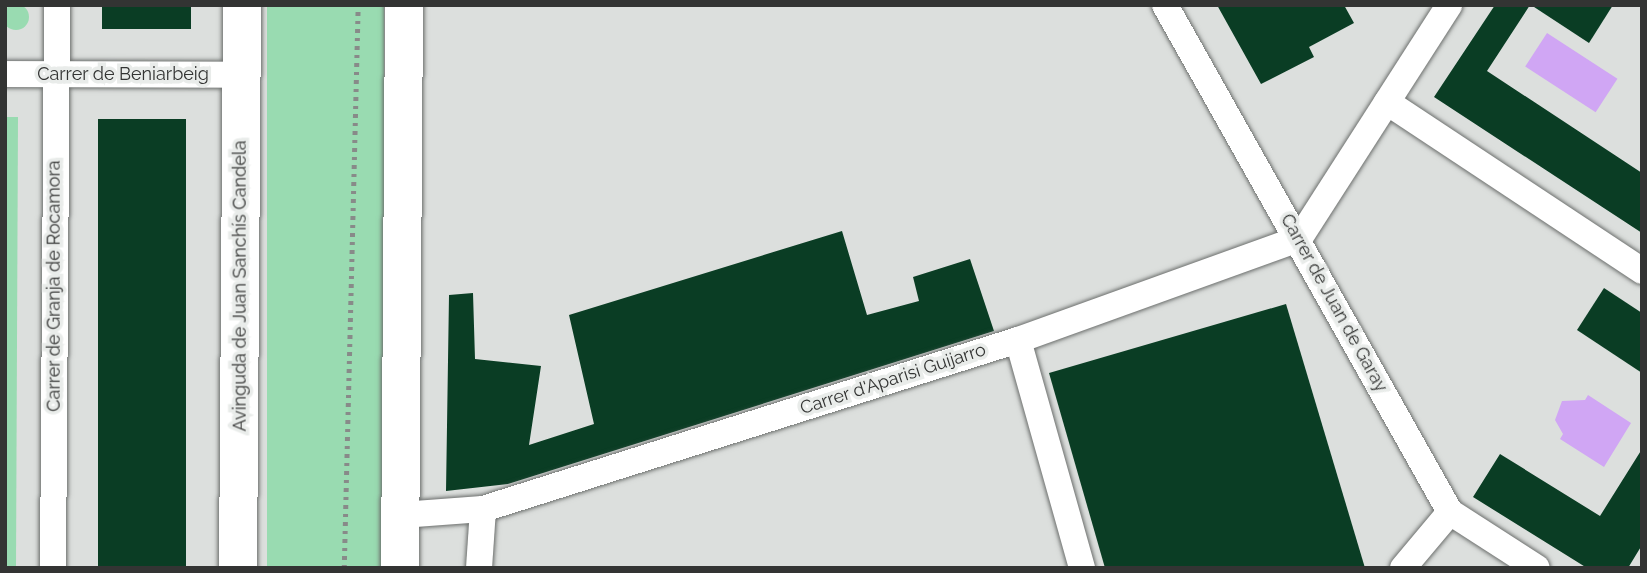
<!DOCTYPE html>
<html>
<head>
<meta charset="utf-8">
<style>
	body { margin:0 }
	#map { position:relative; width:1647px; height:573px; overflow:hidden; background:#dcdfdd; font-family:Raleway,sans-serif }
	div>[style] { position:absolute }
	.green>* { inset:0; background:#99dbb1; transform-origin:0 0 }
	.round { border-radius:50% }
	.water>* { inset:0; background:#d0a6f4; transform-origin:0 0 }
	.building>* { inset:0; background:#0a3d24; transform-origin:0 0 }
	.path>* { height:4.5px; margin-top:-2.25px; transform-origin:0; background:repeating-linear-gradient(90deg,#888a89 0 3.5px,transparent 0 8.5px) }
	.roads { filter:drop-shadow(0 0 2px #6c6f6d) drop-shadow(0 0 2px #6c6f6d) }
	.minor>* { height:26px; margin:-13px; padding:0 13px; transform-origin:13px; border-radius:13px; background:#fff }
	.primary>* { height:38px; margin:-19px; padding:0 19px; transform-origin:19px; border-radius:19px; background:#fff }
	span { translate:-50% -50%; white-space:nowrap; text-align:center; line-height:1.15; -webkit-text-stroke:7px #e9ecea; paint-order:stroke }
	.street-label { font-size:18px; color:#333433 }
	.frame { position:absolute; inset:0; border:7px solid #333433; pointer-events:none }
</style>
</head>
<body>
<div id="map">
	<div class="green">
		<div class="round" style="left:3px;top:4px;width:26px;height:26px"></div>
		<div style="left:267px;top:5px;width:117px;height:563px"></div>
		<div style="clip-path:polygon(5px 117px,18px 117px,16px 568px,5px 568px)"></div>
	</div>
	<div class="water">
		<div style="left:1547px;top:33px;width:84px;height:40px;rotate:33deg"></div>
		<div style="clip-path:polygon(1588px 395px,1631px 423px,1604px 467px,1560px 439px,1563px 434px,1555px 420px,1562px 401px,1585px 400px)"></div>
	</div>
	<div class="building">
		<div style="left:102px;top:5px;width:89px;height:24px"></div>
		<div style="clip-path:polygon(1217px 5px,1344px 5px,1354px 23px,1309px 47px,1314px 57px,1261px 84px)"></div>
		<div style="clip-path:polygon(1495px 5px,1530px 5px,1487px 71px,1642px 173px,1642px 233px,1434px 97px)"></div>
		<div style="clip-path:polygon(1531px 5px,1613px 5px,1589px 43px)"></div>
		<div style="left:98px;top:119px;width:88px;height:449px"></div>
		<div style="clip-path:polygon(842px 231px,867px 315px,919px 301px,913px 277px,970px 259px,994px 331px,508px 484px,446px 491px,449px 295px,473px 293px,475px 359px,541px 366px,529px 445px,594px 424px,569px 315px)"></div>
		<div style="clip-path:polygon(1604px 288px,1642px 313px,1642px 373px,1577px 330px)"></div>
		<div style="clip-path:polygon(1286px 304px,1365px 568px,1105px 568px,1049px 373px)"></div>
		<div style="clip-path:polygon(1642px 449px,1642px 545px,1628px 568px,1587px 568px,1473px 497px,1500px 454px,1600px 516px)"></div>
	</div>
	<div class="path">
		<div style="left:344px;top:568px;width:563px;rotate:-88.58deg"></div>
	</div>
	<div class="roads">
		<div class="minor">
			<div style="left:1165px;top:5px;width:582px;rotate:60.66deg"></div>
			<div style="left:1450px;top:512px;width:103px;rotate:32.8deg"></div>
			<div style="left:5px;top:74px;width:236px;rotate:0.2deg"></div>
			<div style="left:1387px;top:102px;width:306px;rotate:33.5deg"></div>
			<div style="left:1018px;top:340px;width:237px;rotate:74.3deg"></div>
			<div style="left:401px;top:515px;width:82px;rotate:-4.2deg"></div>
			<div style="left:483px;top:509px;width:561px;rotate:-17.53deg"></div>
			<div style="left:1018px;top:340px;width:299px;rotate:-19.8deg"></div>
			<div style="left:1299px;top:239px;width:278px;rotate:-57.3deg"></div>
			<div style="left:53px;top:568px;width:563px;rotate:-89.59deg"></div>
			<div style="left:479px;top:568px;width:59px;rotate:-86.1deg"></div>
			<div style="left:1403px;top:568px;width:73px;rotate:-50deg"></div>
		</div>
		<div class="primary">
			<div style="left:238px;top:568px;width:563px;rotate:-89.59deg"></div>
			<div style="left:400px;top:568px;width:563px;rotate:-89.59deg"></div>
		</div>
	</div>
	<div class="street-label">
		<span style="left:123px;top:74px">Carrer de Beniarbeig</span>
		<span style="left:54px;top:286px;rotate:-90deg">Carrer de Granja de Rocamora</span>
		<span style="left:240px;top:286px;rotate:-90deg">Avinguda de Juan Sanchís Candela</span>
		<span style="left:1334px;top:303px;rotate:61deg">Carrer de Juan de Garay</span>
		<span style="left:893px;top:379px;rotate:-18deg">Carrer d'Aparisi Guijarro</span>
	</div>
	<div class="frame"></div>
</div>
</body>
</html>
